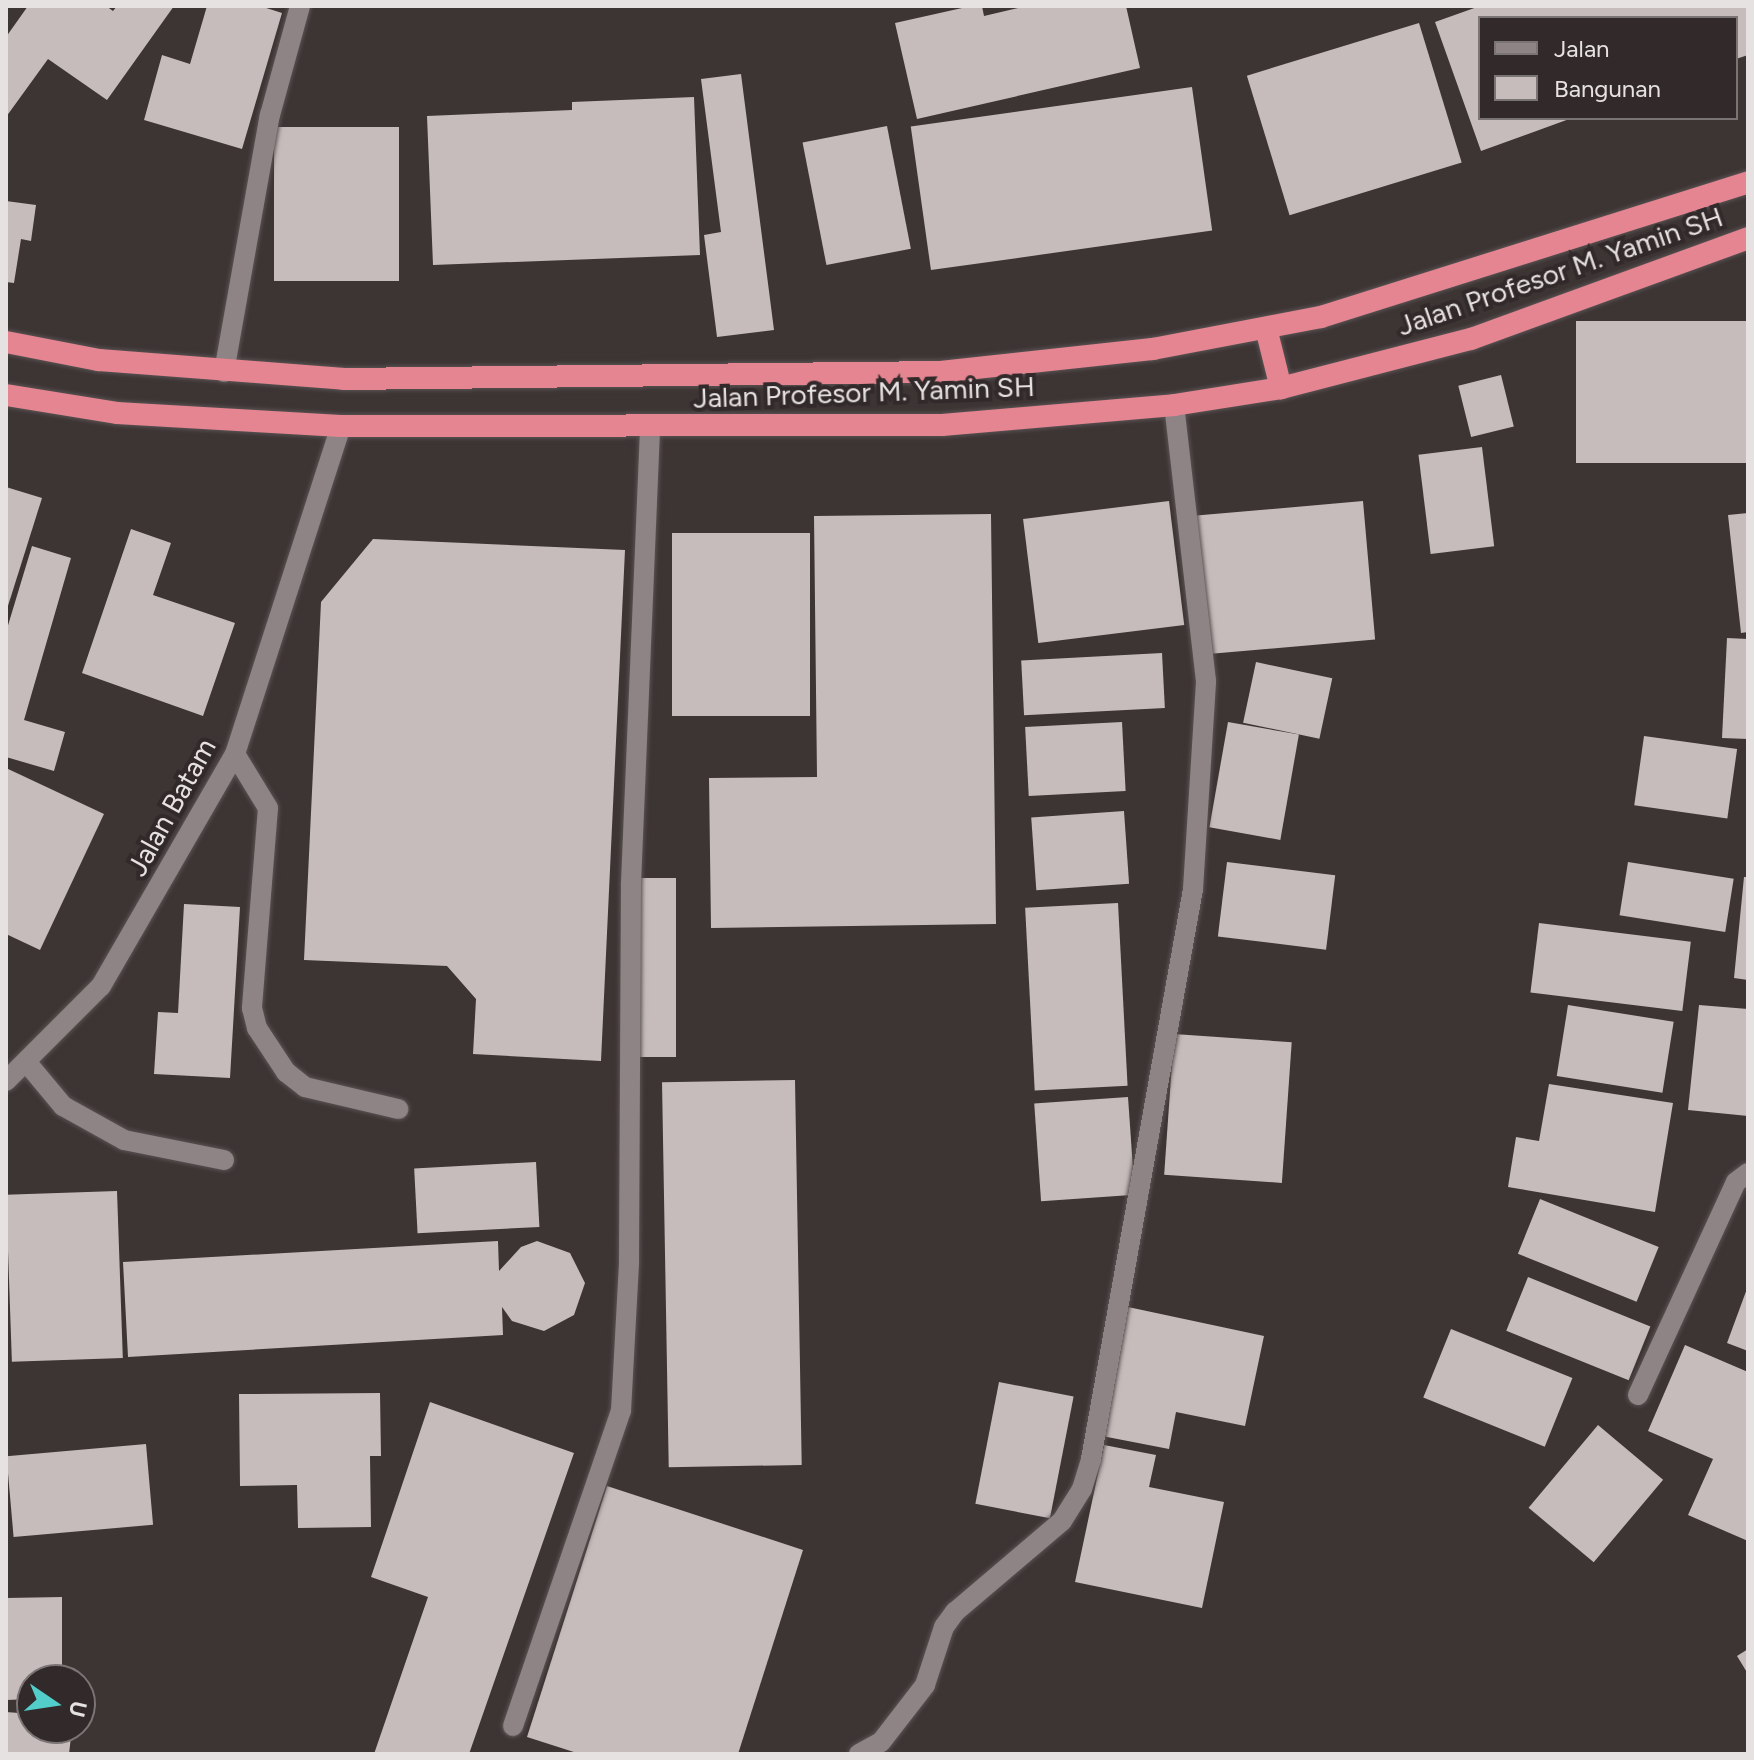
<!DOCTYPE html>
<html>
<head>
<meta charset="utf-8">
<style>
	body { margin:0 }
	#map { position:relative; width:1754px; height:1760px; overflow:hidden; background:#3d3434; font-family:Figtree,sans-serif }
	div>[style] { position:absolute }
	.building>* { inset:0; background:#c7bcbc; transform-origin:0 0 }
	.roads { filter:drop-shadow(0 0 2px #5a5353) drop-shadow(0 0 2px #5a5353) }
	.service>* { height:20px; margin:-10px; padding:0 10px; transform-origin:10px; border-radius:10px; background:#8f8485 }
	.minor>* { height:20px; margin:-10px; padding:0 10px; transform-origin:10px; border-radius:10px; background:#8f8485 }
	.trunk>* { height:22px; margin:-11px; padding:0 11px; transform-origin:11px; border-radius:11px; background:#e48591 }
	span { translate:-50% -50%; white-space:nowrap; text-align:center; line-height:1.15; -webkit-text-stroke:8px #322a2a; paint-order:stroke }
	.street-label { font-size:28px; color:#e7e2e2 }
	.frame { position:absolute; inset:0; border:8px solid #e7e2e2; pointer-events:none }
	.legend { position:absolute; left:1478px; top:16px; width:260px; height:104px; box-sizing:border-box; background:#322a2a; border:2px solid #7a7474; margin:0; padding:10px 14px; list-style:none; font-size:24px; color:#e7e2e2 }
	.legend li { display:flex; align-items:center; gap:16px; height:40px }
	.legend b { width:40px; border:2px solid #7a7474 }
	.north { position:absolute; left:16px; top:1664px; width:80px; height:80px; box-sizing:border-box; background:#322a2a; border:2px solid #7a7474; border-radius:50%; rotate:103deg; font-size:22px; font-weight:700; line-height:32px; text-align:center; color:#e7e2e2 }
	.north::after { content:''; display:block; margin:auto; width:28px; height:36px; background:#53cdc9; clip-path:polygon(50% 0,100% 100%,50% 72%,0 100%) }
</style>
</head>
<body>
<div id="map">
	<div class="building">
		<div style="clip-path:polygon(28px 6px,106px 6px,113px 11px,117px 6px,174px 6px,107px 100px,48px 59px,6px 117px,6px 37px)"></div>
		<div style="clip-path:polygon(207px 6px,260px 6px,282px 13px,242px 149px,144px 120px,162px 55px,190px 64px)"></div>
		<div style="clip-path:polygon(971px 6px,982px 6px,984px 16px,1027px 6px,1126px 6px,1140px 68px,917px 119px,895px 23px)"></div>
		<div style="clip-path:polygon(1480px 6px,1748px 6px,1748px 55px,1736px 59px,1736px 18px,1480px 18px,1480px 118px,1572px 118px,1481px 151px,1435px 22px)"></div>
		<div style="left:1419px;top:23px;width:146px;height:180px;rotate:73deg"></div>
		<div style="clip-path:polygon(741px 74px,774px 330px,717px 337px,704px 235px,721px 232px,701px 79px)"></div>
		<div style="left:1192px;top:87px;width:145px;height:284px;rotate:82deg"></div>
		<div style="clip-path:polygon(694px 97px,700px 255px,433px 265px,427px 116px,572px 110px,572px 102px)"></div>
		<div style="left:887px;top:126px;width:125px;height:86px;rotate:79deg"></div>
		<div style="left:399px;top:127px;width:154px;height:125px;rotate:90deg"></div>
		<div style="clip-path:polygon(6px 201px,36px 205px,31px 241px,21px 239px,14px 283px,6px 282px)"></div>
		<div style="left:1748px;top:321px;width:142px;height:172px;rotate:90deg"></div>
		<div style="left:1501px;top:375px;width:53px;height:44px;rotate:76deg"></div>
		<div style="left:1482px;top:447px;width:100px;height:64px;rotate:83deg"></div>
		<div style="clip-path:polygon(6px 487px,42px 498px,7px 609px,6px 609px)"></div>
		<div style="left:1169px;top:501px;width:125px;height:147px;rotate:83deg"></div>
		<div style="left:1363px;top:501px;width:139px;height:170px;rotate:85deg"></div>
		<div style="clip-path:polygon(1748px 513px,1748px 632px,1741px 633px,1728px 515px)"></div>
		<div style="clip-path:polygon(991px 514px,996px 924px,711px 928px,709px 778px,817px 777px,814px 516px)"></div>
		<div style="clip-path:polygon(131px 529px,171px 543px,153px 595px,235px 623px,203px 716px,82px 673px)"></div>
		<div style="left:810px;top:533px;width:183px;height:138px;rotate:90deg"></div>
		<div style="clip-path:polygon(373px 539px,625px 550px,601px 1061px,473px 1054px,476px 999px,447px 966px,304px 960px,321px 602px)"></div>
		<div style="clip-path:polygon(32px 546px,71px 558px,24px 720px,65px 732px,54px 771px,6px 757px,6px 632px)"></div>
		<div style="clip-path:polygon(1727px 638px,1748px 639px,1748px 739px,1722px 738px)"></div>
		<div style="left:1162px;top:653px;width:55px;height:141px;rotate:87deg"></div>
		<div style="left:1256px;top:662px;width:78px;height:62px;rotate:12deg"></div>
		<div style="left:1122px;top:722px;width:69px;height:97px;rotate:87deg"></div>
		<div style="left:1228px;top:722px;width:72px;height:107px;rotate:10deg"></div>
		<div style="left:1644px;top:736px;width:94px;height:70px;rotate:8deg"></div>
		<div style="clip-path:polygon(6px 768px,104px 814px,40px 950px,6px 934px)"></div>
		<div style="left:1124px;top:811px;width:73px;height:93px;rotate:86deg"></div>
		<div style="left:1227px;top:862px;width:109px;height:75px;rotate:7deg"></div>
		<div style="left:1628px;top:862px;width:107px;height:54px;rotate:9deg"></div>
		<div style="clip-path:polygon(1744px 877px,1748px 877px,1748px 980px,1734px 978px)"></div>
		<div style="left:639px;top:878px;width:37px;height:179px"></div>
		<div style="left:1118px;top:903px;width:183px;height:93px;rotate:87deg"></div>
		<div style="clip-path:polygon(184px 904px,240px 907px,230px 1078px,154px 1074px,158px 1012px,178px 1013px)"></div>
		<div style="left:1539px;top:923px;width:153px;height:70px;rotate:7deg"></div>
		<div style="left:1568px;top:1005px;width:107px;height:72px;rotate:9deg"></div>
		<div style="clip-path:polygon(1699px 1005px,1748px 1009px,1748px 1116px,1688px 1110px)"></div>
		<div style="left:1174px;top:1034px;width:118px;height:141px;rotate:4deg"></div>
		<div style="left:795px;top:1080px;width:385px;height:133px;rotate:89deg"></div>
		<div style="clip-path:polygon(1549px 1084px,1673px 1103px,1655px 1212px,1508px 1187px,1516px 1137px,1539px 1141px)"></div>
		<div style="left:1128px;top:1097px;width:98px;height:94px;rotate:86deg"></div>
		<div style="left:536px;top:1162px;width:65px;height:122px;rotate:87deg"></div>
		<div style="left:117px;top:1191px;width:167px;height:111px;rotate:88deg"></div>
		<div style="left:1540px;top:1199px;width:128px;height:59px;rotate:22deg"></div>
		<div style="clip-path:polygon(498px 1241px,499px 1271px,521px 1247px,537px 1241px,570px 1253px,585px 1283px,574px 1315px,544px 1331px,512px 1321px,502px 1307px,503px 1335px,128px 1357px,123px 1262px)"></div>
		<div style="left:1528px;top:1277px;width:132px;height:58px;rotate:22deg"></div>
		<div style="clip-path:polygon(1748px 1286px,1748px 1351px,1727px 1343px)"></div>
		<div style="clip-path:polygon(1128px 1307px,1264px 1336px,1245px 1426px,1176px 1412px,1169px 1449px,1102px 1436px)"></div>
		<div style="left:1451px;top:1329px;width:131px;height:74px;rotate:22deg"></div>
		<div style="clip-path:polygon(1685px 1345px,1748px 1372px,1748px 1541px,1688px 1515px,1713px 1459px,1648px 1431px)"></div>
		<div style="left:999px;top:1382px;width:76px;height:124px;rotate:11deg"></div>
		<div style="clip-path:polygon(380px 1393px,381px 1456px,370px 1456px,371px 1527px,298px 1528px,297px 1485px,240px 1486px,239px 1394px)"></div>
		<div style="clip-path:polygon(430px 1402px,574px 1453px,469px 1754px,374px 1754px,428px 1597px,371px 1577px)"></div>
		<div style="left:1598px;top:1425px;width:85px;height:108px;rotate:40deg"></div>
		<div style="left:146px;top:1444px;width:81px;height:140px;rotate:85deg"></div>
		<div style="clip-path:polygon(1104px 1445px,1156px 1455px,1149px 1487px,1224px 1502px,1202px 1608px,1075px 1582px)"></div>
		<div style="clip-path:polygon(607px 1486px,803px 1550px,738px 1754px,580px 1754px,527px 1737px)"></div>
		<div style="clip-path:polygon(62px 1597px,62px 1680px,32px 1680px,32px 1699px,6px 1700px,6px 1598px)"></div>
		<div style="clip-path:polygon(1748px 1649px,1748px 1674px,1737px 1656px)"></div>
		<div style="clip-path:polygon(6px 1712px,32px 1714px,32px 1728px,72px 1728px,69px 1754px,6px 1754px)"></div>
	</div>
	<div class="roads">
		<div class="service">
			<div style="left:235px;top:754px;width:63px;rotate:58.6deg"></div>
			<div style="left:268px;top:808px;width:201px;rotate:94.6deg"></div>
			<div style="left:252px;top:1008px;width:21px;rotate:76deg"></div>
			<div style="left:257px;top:1028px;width:53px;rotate:56.6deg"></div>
			<div style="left:286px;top:1072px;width:24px;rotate:38deg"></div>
			<div style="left:305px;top:1087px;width:96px;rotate:13.3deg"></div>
			<div style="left:28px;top:1064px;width:55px;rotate:50.2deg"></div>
			<div style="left:63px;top:1106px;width:70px;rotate:29.1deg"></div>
			<div style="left:124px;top:1140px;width:102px;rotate:11.3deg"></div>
		</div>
		<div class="minor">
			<div style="left:224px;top:372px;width:261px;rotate:-79.9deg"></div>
			<div style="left:270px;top:115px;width:113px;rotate:-74.6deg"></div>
			<div style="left:6px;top:1081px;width:134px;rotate:-45deg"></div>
			<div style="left:101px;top:986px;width:268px;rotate:-60deg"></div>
			<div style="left:235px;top:754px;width:345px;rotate:-72.1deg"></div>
			<div style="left:1638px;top:1395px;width:234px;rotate:-65.3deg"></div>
			<div style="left:1736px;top:1182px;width:15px;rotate:-37deg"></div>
			<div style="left:513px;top:1726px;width:333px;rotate:-71.1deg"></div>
			<div style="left:621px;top:1411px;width:150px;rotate:-86.9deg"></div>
			<div style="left:629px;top:1261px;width:378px;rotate:-89.7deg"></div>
			<div style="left:631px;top:883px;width:455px;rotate:-87.6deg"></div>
			<div style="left:859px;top:1754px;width:25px;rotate:-29deg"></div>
			<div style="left:881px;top:1742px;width:72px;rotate:-52.3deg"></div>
			<div style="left:925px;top:1685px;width:61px;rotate:-71.9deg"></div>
			<div style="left:944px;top:1627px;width:19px;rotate:-54deg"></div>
			<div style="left:955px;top:1612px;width:140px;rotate:-40.4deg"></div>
			<div style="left:1062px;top:1521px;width:38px;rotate:-58deg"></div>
			<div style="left:1082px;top:1489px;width:31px;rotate:-73deg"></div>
			<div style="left:1091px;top:1459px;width:579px;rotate:-79.85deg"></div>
			<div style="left:1193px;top:889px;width:208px;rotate:-86.4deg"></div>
			<div style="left:1206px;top:681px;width:278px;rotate:-96.6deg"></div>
		</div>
		<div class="trunk">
			<div style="left:1266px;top:328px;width:62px;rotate:76deg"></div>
			<div style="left:6px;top:342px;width:95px;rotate:11deg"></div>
			<div style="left:99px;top:360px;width:246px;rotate:4.4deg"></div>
			<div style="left:344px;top:379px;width:596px;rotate:-0.67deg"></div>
			<div style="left:940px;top:372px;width:214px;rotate:-6.2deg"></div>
			<div style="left:1153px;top:349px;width:171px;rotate:-10.8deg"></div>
			<div style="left:1321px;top:317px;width:448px;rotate:-17.5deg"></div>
			<div style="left:6px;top:395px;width:112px;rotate:9.2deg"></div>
			<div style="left:117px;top:413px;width:224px;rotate:3.3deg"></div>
			<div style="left:341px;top:426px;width:601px;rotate:-0.1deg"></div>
			<div style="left:942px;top:425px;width:233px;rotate:-4.9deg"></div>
			<div style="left:1174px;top:405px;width:108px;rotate:-9deg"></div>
			<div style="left:1281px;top:388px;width:196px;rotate:-14.5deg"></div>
			<div style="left:1471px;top:339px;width:295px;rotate:-20deg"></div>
		</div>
	</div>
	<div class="street-label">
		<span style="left:1560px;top:271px;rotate:-19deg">Jalan Profesor M. Yamin SH</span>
		<span style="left:864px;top:392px;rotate:-2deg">Jalan Profesor M. Yamin SH</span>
		<span style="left:171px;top:807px;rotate:-61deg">Jalan Batam</span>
	</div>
	<div class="frame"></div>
	<ul class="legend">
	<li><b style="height:10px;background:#8f8485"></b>Jalan</li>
	<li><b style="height:22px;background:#c7bcbc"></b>Bangunan</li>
	</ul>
	<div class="north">U</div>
</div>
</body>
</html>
